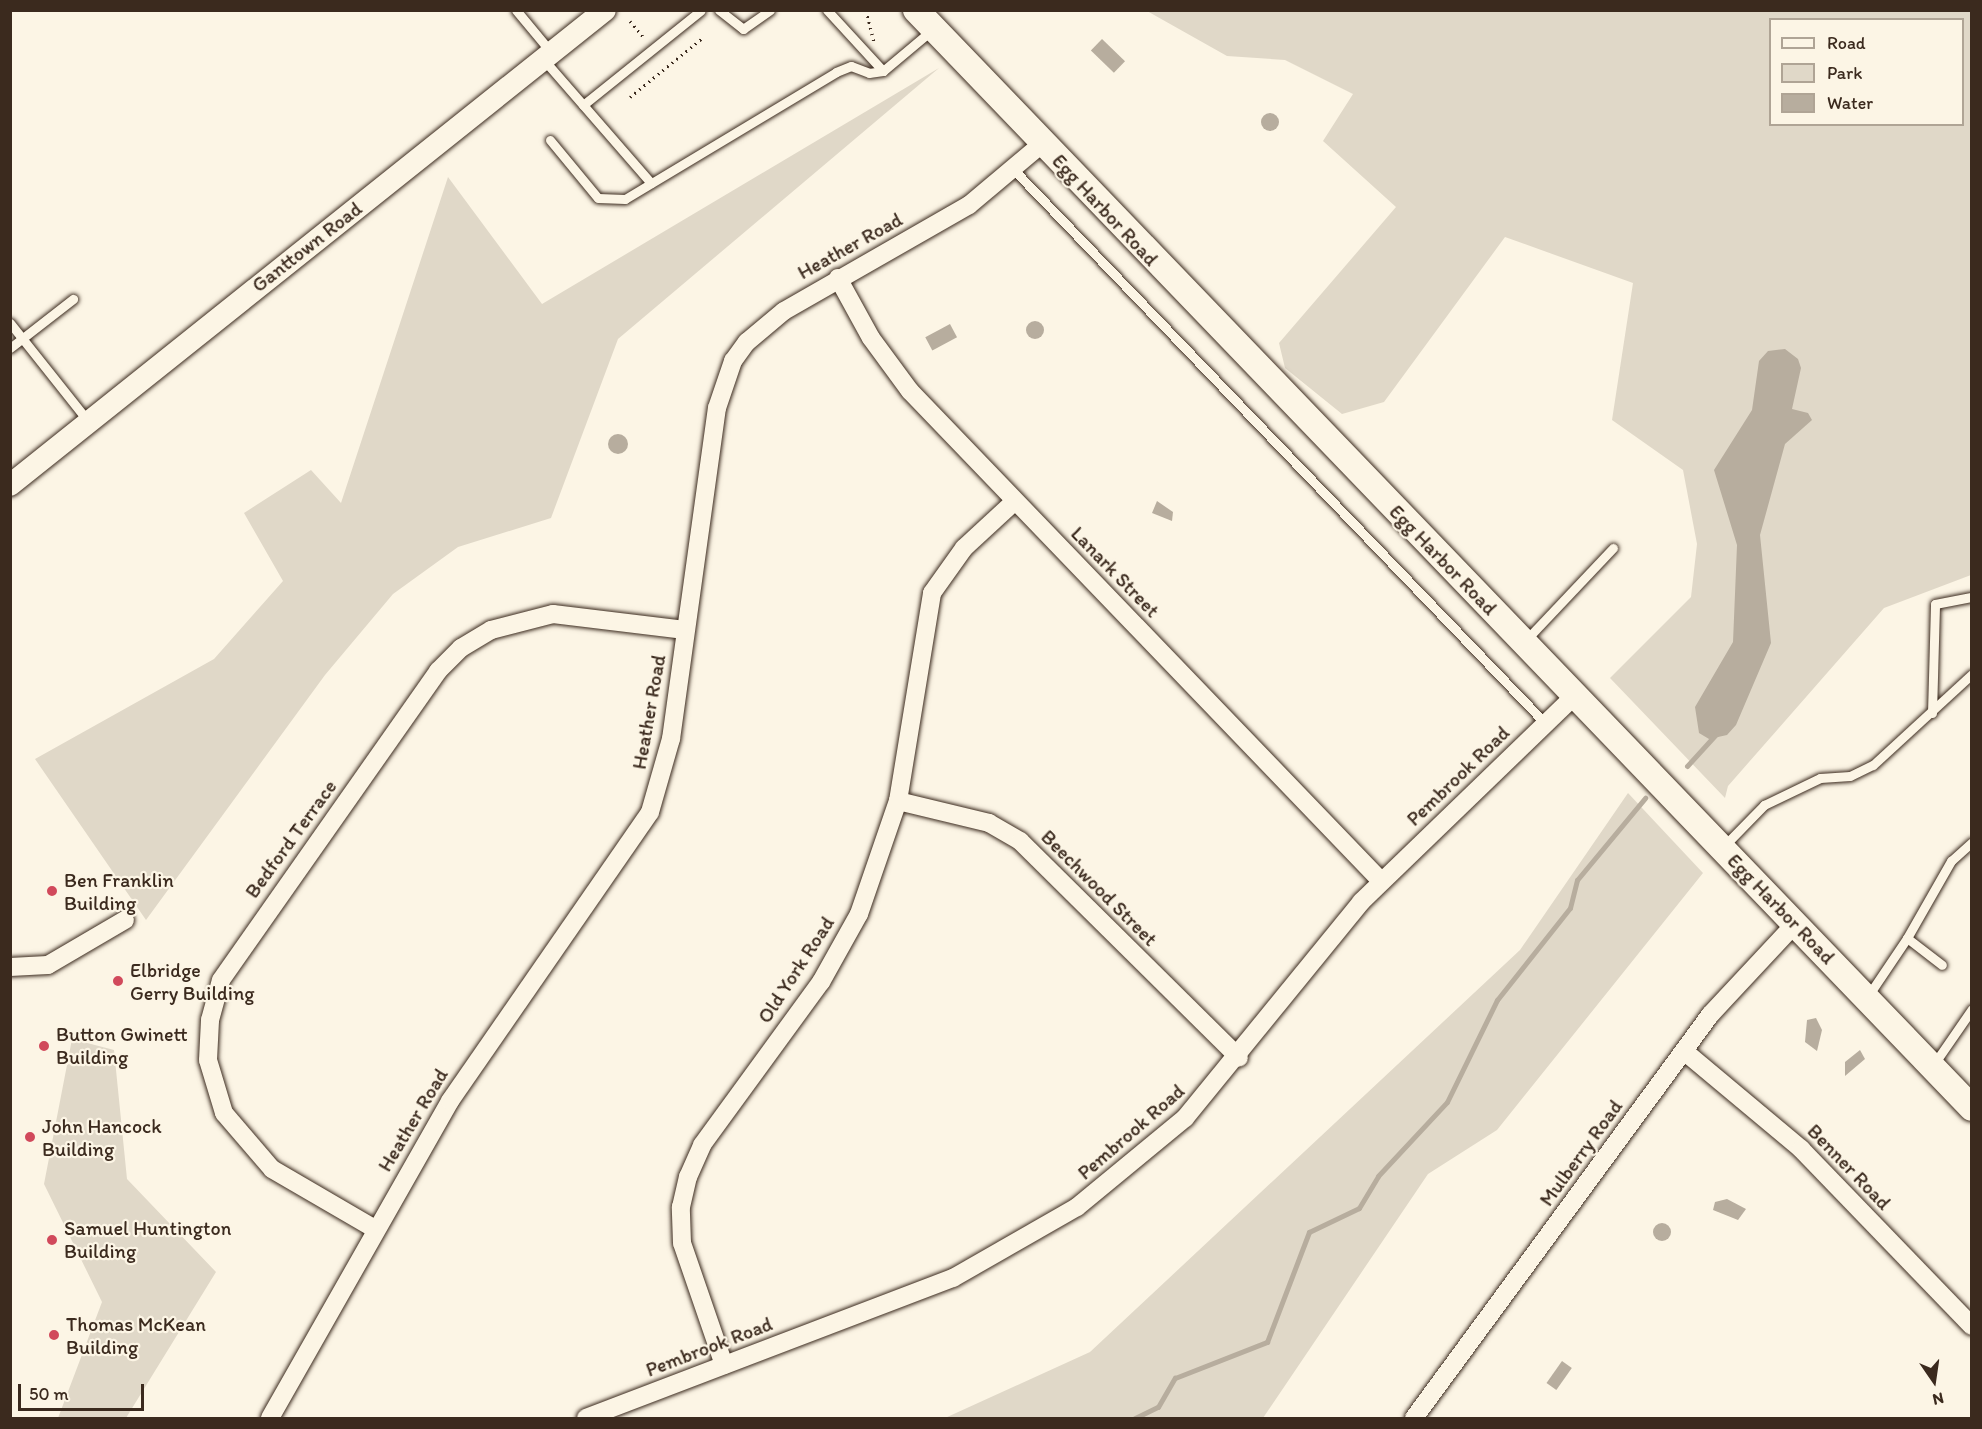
<!DOCTYPE html>
<html>
<head>
<meta charset="utf-8">
<style>
	body { margin:0 }
	#map { position:relative; width:1982px; height:1429px; overflow:hidden; background:#fcf5e5; font-family:Itim,sans-serif }
	div>[style] { position:absolute }
	.green>* { inset:0; background:#e0d8c8 }
	.water>* { inset:0; background:#b7ad9e; transform-origin:0 0 }
	.round { border-radius:50% }
	.stream>* { height:5px; margin:-2.5px; padding:0 2.5px; transform-origin:2.5px; border-radius:2.5px; background:#b7ad9e }
	.path>* { height:3px; margin-top:-1.5px; transform-origin:0; background:repeating-linear-gradient(90deg,#3b2a1e 0 1.5px,transparent 0 6px) }
	.roads { filter:drop-shadow(0 0 2px #3b2a1e) drop-shadow(0 0 2px #3b2a1e) }
	.service>* { height:9px; margin:-4.5px; padding:0 4.5px; transform-origin:4.5px; border-radius:4.5px; background:#fcf5e5 }
	.minor>* { height:18px; margin:-9px; padding:0 9px; transform-origin:9px; border-radius:9px; background:#fcf5e5 }
	.tertiary>* { height:22px; margin:-11px; padding:0 11px; transform-origin:11px; border-radius:11px; background:#fcf5e5 }
	.secondary>* { height:26px; margin:-13px; padding:0 13px; transform-origin:13px; border-radius:13px; background:#fcf5e5 }
	.dots>* { width:16px; height:16px; translate:-50% -50%; box-sizing:border-box; border:3px solid #fcf5e5; border-radius:50% }
	span { translate:-50% -50%; white-space:nowrap; text-align:center; line-height:1.15; -webkit-text-stroke:4.5px #fcf5e5; paint-order:stroke }
	.street-label { font-size:20px; color:#3b2a1e }
	.poi-label { font-size:20px; color:#3b2a1e }
	.left { translate:0 -50%; text-align:left }
	.frame { position:absolute; inset:0; border:12px solid #3b2a1e; pointer-events:none }
	.legend { position:absolute; left:1769px; top:18px; width:195px; height:108px; box-sizing:border-box; background:#fcf5e5; border:2px solid #afa495; margin:0; padding:8px 10px; list-style:none; font-size:18px; color:#3b2a1e }
	.legend li { display:flex; align-items:center; gap:12px; height:30px }
	.legend b { width:30px; border:2px solid #afa495 }
	.north { position:absolute; left:1904px; top:1351px; width:60px; height:60px; -webkit-text-stroke:4px #fcf5e5; paint-order:stroke; rotate:167deg; font-size:16px; font-weight:700; line-height:24px; text-align:center; color:#3b2a1e }
	.north::after { content:''; display:block; margin:auto; width:21px; height:27px; background:#3b2a1e; clip-path:polygon(50% 0,100% 100%,50% 72%,0 100%) }
	.scale { position:absolute; left:18px; top:1384px; width:126px; height:27px; box-sizing:border-box; border:3px solid #3b2a1e; border-top:0; padding-left:8px; font-size:18px; line-height:21px; white-space:nowrap; color:#3b2a1e; -webkit-text-stroke:4px #fcf5e5; paint-order:stroke }
</style>
</head>
<body>
<div id="map">
	<div class="green">
		<div style="clip-path:polygon(evenodd,1147px 11px,1971px 11px,1971px 575px,1884px 608px,1728px 786px,1725px 798px,1610px 678px,1691px 597px,1697px 544px,1683px 470px,1612px 420px,1633px 283px,1505px 237px,1384px 402px,1342px 414px,1285px 368px,1279px 343px,1396px 207px,1323px 141px,1353px 94px,1285px 60px,1227px 56px,1147px 11px,1770px 20px,1962px 20px,1962px 124px,1770px 124px,1770px 20px)"></div>
		<div style="clip-path:polygon(939px 68px,618px 339px,551px 518px,458px 547px,393px 594px,325px 675px,146px 920px,35px 759px,214px 659px,283px 581px,244px 513px,311px 470px,341px 503px,448px 177px,542px 304px)"></div>
		<div style="clip-path:polygon(1628px 793px,1703px 873px,1497px 1130px,1428px 1174px,1263px 1418px,945px 1418px,1090px 1352px,1520px 950px)"></div>
		<div style="clip-path:polygon(72px 1039px,114px 1050px,127px 1179px,216px 1272px,126px 1418px,58px 1418px,102px 1302px,44px 1184px)"></div>
	</div>
	<div class="water">
		<div style="left:1102px;top:39px;width:32px;height:16px;rotate:44deg"></div>
		<div class="round" style="left:1261px;top:113px;width:18px;height:18px"></div>
		<div class="round" style="left:1026px;top:321px;width:18px;height:18px"></div>
		<div style="left:950px;top:324px;width:15px;height:28px;rotate:62deg"></div>
		<div style="clip-path:polygon(1785px 349px,1798px 359px,1801px 368px,1792px 409px,1808px 413px,1812px 420px,1785px 444px,1760px 535px,1771px 643px,1736px 725px,1727px 735px,1709px 739px,1699px 733px,1695px 707px,1733px 642px,1737px 545px,1714px 470px,1752px 410px,1759px 361px,1768px 351px)"></div>
		<div class="round" style="left:608px;top:434px;width:20px;height:20px"></div>
		<div style="clip-path:polygon(1157px 501px,1173px 512px,1172px 521px,1152px 513px)"></div>
		<div style="clip-path:polygon(1816px 1018px,1822px 1030px,1817px 1051px,1805px 1042px,1807px 1020px)"></div>
		<div style="clip-path:polygon(1860px 1050px,1865px 1059px,1845px 1076px,1845px 1062px)"></div>
		<div style="clip-path:polygon(1727px 1199px,1746px 1209px,1738px 1220px,1713px 1210px,1715px 1202px)"></div>
		<div class="round" style="left:1653px;top:1223px;width:18px;height:18px"></div>
		<div style="left:1562px;top:1361px;width:12px;height:27px;rotate:35deg"></div>
	</div>
	<div class="stream">
		<div style="left:1687px;top:766px;width:45px;rotate:-47.7deg"></div>
		<div style="left:1135px;top:1418px;width:25px;rotate:-26deg"></div>
		<div style="left:1158px;top:1407px;width:34px;rotate:-60deg"></div>
		<div style="left:1175px;top:1378px;width:99px;rotate:-21.4deg"></div>
		<div style="left:1267px;top:1342px;width:118px;rotate:-69.1deg"></div>
		<div style="left:1309px;top:1232px;width:55px;rotate:-25.6deg"></div>
		<div style="left:1359px;top:1208px;width:37px;rotate:-59deg"></div>
		<div style="left:1378px;top:1176px;width:101px;rotate:-47deg"></div>
		<div style="left:1447px;top:1102px;width:114px;rotate:-63.9deg"></div>
		<div style="left:1497px;top:1000px;width:117px;rotate:-51.6deg"></div>
		<div style="left:1570px;top:908px;width:29px;rotate:-76deg"></div>
		<div style="left:1577px;top:880px;width:107px;rotate:-50.3deg"></div>
	</div>
	<div class="path">
		<div style="left:866px;top:10px;width:32px;rotate:76deg"></div>
		<div style="left:630px;top:21px;width:23px;rotate:50deg"></div>
		<div style="left:630px;top:97px;width:92px;rotate:-39.2deg"></div>
	</div>
	<div class="roads">
		<div class="service">
			<div style="left:516px;top:10px;width:55px;rotate:50.2deg"></div>
			<div style="left:719px;top:10px;width:31px;rotate:38deg"></div>
			<div style="left:743px;top:29px;width:33px;rotate:-35deg"></div>
			<div style="left:827px;top:10px;width:83px;rotate:47.4deg"></div>
			<div style="left:544px;top:60px;width:163px;rotate:49deg"></div>
			<div style="left:583px;top:105px;width:151px;rotate:-38.8deg"></div>
			<div style="left:550px;top:140px;width:75px;rotate:50.4deg"></div>
			<div style="left:598px;top:198px;width:27px;rotate:2deg"></div>
			<div style="left:625px;top:199px;width:246px;rotate:-31deg"></div>
			<div style="left:836px;top:72px;width:16px;rotate:-22deg"></div>
			<div style="left:851px;top:66px;width:19px;rotate:21deg"></div>
			<div style="left:869px;top:73px;width:14px;rotate:-8deg"></div>
			<div style="left:883px;top:71px;width:65px;rotate:-40deg"></div>
			<div style="left:1013px;top:169px;width:768px;rotate:46.16deg"></div>
			<div style="left:10px;top:323px;width:125px;rotate:51.5deg"></div>
			<div style="left:10px;top:348px;width:80px;rotate:-37.9deg"></div>
			<div style="left:1525px;top:641px;width:128px;rotate:-46.6deg"></div>
			<div style="left:1932px;top:713px;width:109px;rotate:-88.4deg"></div>
			<div style="left:1935px;top:604px;width:38px;rotate:-11deg"></div>
			<div style="left:1723px;top:847px;width:59px;rotate:-45.7deg"></div>
			<div style="left:1764px;top:805px;width:62px;rotate:-25.7deg"></div>
			<div style="left:1820px;top:778px;width:30px;rotate:-4deg"></div>
			<div style="left:1850px;top:776px;width:25px;rotate:-26deg"></div>
			<div style="left:1873px;top:765px;width:134px;rotate:-42.6deg"></div>
			<div style="left:1907px;top:938px;width:89px;rotate:-60.3deg"></div>
			<div style="left:1951px;top:861px;width:28px;rotate:-42deg"></div>
			<div style="left:1868px;top:996px;width:70px;rotate:-56.1deg"></div>
			<div style="left:1907px;top:938px;width:44px;rotate:37.6deg"></div>
			<div style="left:1934px;top:1064px;width:67px;rotate:-55.4deg"></div>
		</div>
		<div class="minor">
			<div style="left:838px;top:278px;width:68px;rotate:61.2deg"></div>
			<div style="left:871px;top:338px;width:66px;rotate:53.7deg"></div>
			<div style="left:910px;top:391px;width:680px;rotate:46.13deg"></div>
			<div style="left:898px;top:801px;width:94px;rotate:13.6deg"></div>
			<div style="left:989px;top:823px;width:36px;rotate:30deg"></div>
			<div style="left:1020px;top:841px;width:308px;rotate:44.7deg"></div>
			<div style="left:10px;top:967px;width:38px;rotate:-3deg"></div>
			<div style="left:48px;top:965px;width:89px;rotate:-30.3deg"></div>
			<div style="left:1684px;top:1051px;width:153px;rotate:39.9deg"></div>
			<div style="left:1801px;top:1149px;width:246px;rotate:46deg"></div>
			<div style="left:375px;top:1229px;width:119px;rotate:-149.8deg"></div>
			<div style="left:272px;top:1169px;width:74px;rotate:-130.6deg"></div>
			<div style="left:224px;top:1113px;width:55px;rotate:-106.8deg"></div>
			<div style="left:208px;top:1060px;width:40px;rotate:-87.1deg"></div>
			<div style="left:210px;top:1020px;width:41px;rotate:-74.6deg"></div>
			<div style="left:221px;top:980px;width:378px;rotate:-54.9deg"></div>
			<div style="left:438px;top:671px;width:33px;rotate:-45deg"></div>
			<div style="left:461px;top:648px;width:35px;rotate:-31deg"></div>
			<div style="left:491px;top:630px;width:64px;rotate:-14.5deg"></div>
			<div style="left:553px;top:614px;width:133px;rotate:6.9deg"></div>
			<div style="left:724px;top:1365px;width:129px;rotate:-109deg"></div>
			<div style="left:682px;top:1243px;width:36px;rotate:-92deg"></div>
			<div style="left:681px;top:1207px;width:31px;rotate:-77deg"></div>
			<div style="left:688px;top:1177px;width:35px;rotate:-66deg"></div>
			<div style="left:702px;top:1145px;width:202px;rotate:-53.9deg"></div>
			<div style="left:821px;top:982px;width:78px;rotate:-60.8deg"></div>
			<div style="left:859px;top:914px;width:120px;rotate:-71deg"></div>
			<div style="left:898px;top:801px;width:211px;rotate:-80.7deg"></div>
			<div style="left:932px;top:593px;width:55px;rotate:-54.6deg"></div>
			<div style="left:964px;top:548px;width:69px;rotate:-42.7deg"></div>
			<div style="left:270px;top:1418px;width:365px;rotate:-60.4deg"></div>
			<div style="left:450px;top:1101px;width:351px;rotate:-55.3deg"></div>
			<div style="left:650px;top:812px;width:76px;rotate:-74deg"></div>
			<div style="left:671px;top:739px;width:334px;rotate:-82.1deg"></div>
			<div style="left:717px;top:408px;width:50px;rotate:-71.2deg"></div>
			<div style="left:733px;top:361px;width:24px;rotate:-54deg"></div>
			<div style="left:747px;top:342px;width:48px;rotate:-40deg"></div>
			<div style="left:784px;top:311px;width:213px;rotate:-29.8deg"></div>
			<div style="left:969px;top:205px;width:97px;rotate:-40deg"></div>
			<div style="left:586px;top:1418px;width:393px;rotate:-20.9deg"></div>
			<div style="left:953px;top:1278px;width:143px;rotate:-29.8deg"></div>
			<div style="left:1077px;top:1207px;width:140px;rotate:-39.5deg"></div>
			<div style="left:1185px;top:1118px;width:279px;rotate:-50.8deg"></div>
			<div style="left:1361px;top:902px;width:298px;rotate:-44deg"></div>
			<div style="left:1414px;top:1418px;width:500px;rotate:-53.7deg"></div>
			<div style="left:1710px;top:1015px;width:125px;rotate:-47deg"></div>
		</div>
		<div class="tertiary">
			<div style="left:10px;top:485px;width:761px;rotate:-38.6deg"></div>
		</div>
		<div class="secondary">
			<div style="left:916px;top:10px;width:1523px;rotate:46.12deg"></div>
		</div>
	</div>
	<div class="dots">
		<div style="left:52px;top:891px;background:#d1495b"></div>
		<div style="left:118px;top:981px;background:#d1495b"></div>
		<div style="left:44px;top:1046px;background:#d1495b"></div>
		<div style="left:30px;top:1137px;background:#d1495b"></div>
		<div style="left:52px;top:1240px;background:#d1495b"></div>
		<div style="left:54px;top:1335px;background:#d1495b"></div>
	</div>
	<div class="street-label">
		<span style="left:1105px;top:210px;rotate:47deg">Egg Harbor Road</span>
		<span style="left:850px;top:246px;rotate:-29deg">Heather Road</span>
		<span style="left:307px;top:247px;rotate:-38deg">Ganttown Road</span>
		<span style="left:1443px;top:560px;rotate:46deg">Egg Harbor Road</span>
		<span style="left:1115px;top:572px;rotate:46deg">Lanark Street</span>
		<span style="left:649px;top:712px;rotate:-80deg">Heather Road</span>
		<span style="left:1458px;top:776px;rotate:-44deg">Pembrook Road</span>
		<span style="left:291px;top:839px;rotate:-54deg">Bedford Terrace</span>
		<span style="left:1099px;top:888px;rotate:45deg">Beechwood Street</span>
		<span style="left:1781px;top:909px;rotate:46deg">Egg Harbor Road</span>
		<span style="left:796px;top:970px;rotate:-57deg">Old York Road</span>
		<span style="left:413px;top:1120px;rotate:-59deg">Heather Road</span>
		<span style="left:1131px;top:1132px;rotate:-41deg">Pembrook Road</span>
		<span style="left:1581px;top:1153px;rotate:-54deg">Mulberry Road</span>
		<span style="left:1849px;top:1167px;rotate:46deg">Benner Road</span>
		<span style="left:709px;top:1347px;rotate:-21deg">Pembrook Road</span>
	</div>
	<div class="poi-label">
		<span class="left" style="left:64px;top:892px">Ben Franklin<br>Building</span>
		<span class="left" style="left:130px;top:982px">Elbridge<br>Gerry Building</span>
		<span class="left" style="left:56px;top:1046px">Button Gwinett<br>Building</span>
		<span class="left" style="left:42px;top:1138px">John Hancock<br>Building</span>
		<span class="left" style="left:64px;top:1240px">Samuel Huntington<br>Building</span>
		<span class="left" style="left:66px;top:1336px">Thomas McKean<br>Building</span>
	</div>
	<div class="frame"></div>
	<ul class="legend">
	<li><b style="height:8px;background:#fcf5e5"></b>Road</li>
	<li><b style="height:16px;background:#e0d8c8"></b>Park</li>
	<li><b style="height:16px;background:#b7ad9e"></b>Water</li>
	</ul>
	<div class="north">N</div>
	<div class="scale">50 m</div>
</div>
</body>
</html>
